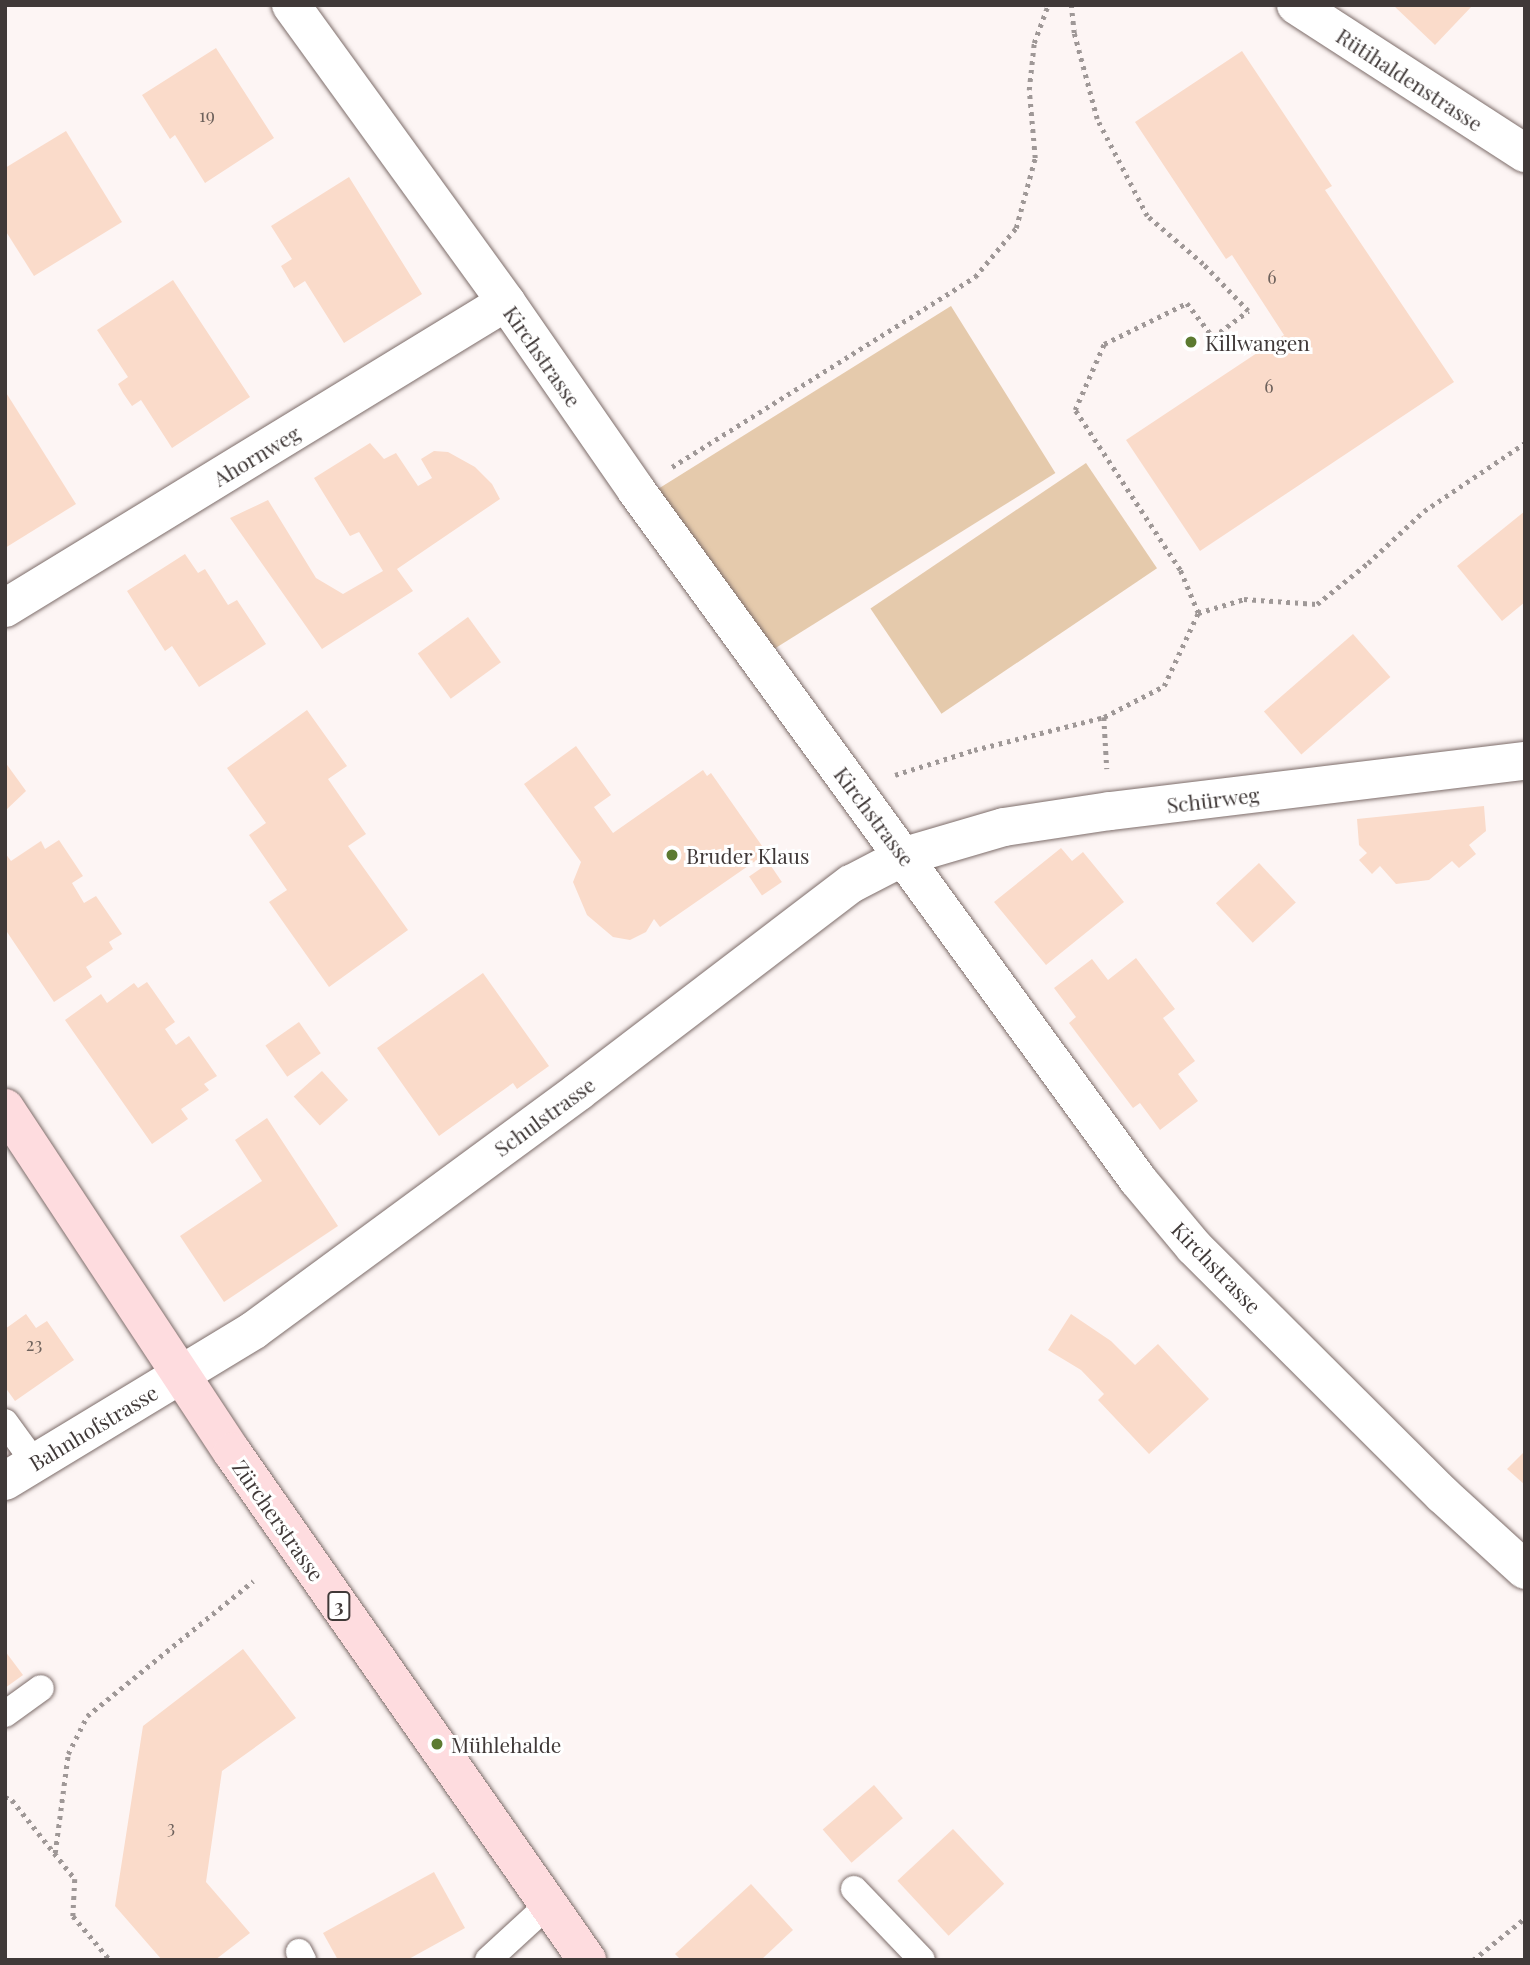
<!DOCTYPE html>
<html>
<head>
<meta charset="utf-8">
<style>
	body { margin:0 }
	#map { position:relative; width:1530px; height:1965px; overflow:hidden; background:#fdf5f4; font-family:"Playfair Display",serif }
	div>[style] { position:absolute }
	.green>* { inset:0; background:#e5caac; transform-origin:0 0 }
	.building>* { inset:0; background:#fadbca; transform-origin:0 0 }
	.path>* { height:4.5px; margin-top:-2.25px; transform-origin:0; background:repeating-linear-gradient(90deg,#9f9897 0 3.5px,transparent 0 8.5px) }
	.roads { filter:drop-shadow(0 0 2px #7d6d6a) drop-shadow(0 0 2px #7d6d6a) }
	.service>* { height:26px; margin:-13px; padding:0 13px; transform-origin:13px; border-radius:13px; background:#fff }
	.minor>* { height:38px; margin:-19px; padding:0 19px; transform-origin:19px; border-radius:19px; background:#fff }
	.primary>* { height:38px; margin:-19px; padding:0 19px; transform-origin:19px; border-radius:19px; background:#fedcdf }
	.dots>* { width:19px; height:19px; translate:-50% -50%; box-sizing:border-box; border:4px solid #fff; border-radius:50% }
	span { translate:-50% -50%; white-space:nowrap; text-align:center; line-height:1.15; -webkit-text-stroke:6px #fff; paint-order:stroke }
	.number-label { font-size:18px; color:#6e625c }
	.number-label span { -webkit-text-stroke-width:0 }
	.shield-label span { padding:2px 5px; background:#fff; border:2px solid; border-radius:5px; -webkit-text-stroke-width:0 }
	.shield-label { font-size:19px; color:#403938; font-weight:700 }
	.street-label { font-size:21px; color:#403938 }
	.poi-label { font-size:21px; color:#403938 }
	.left { translate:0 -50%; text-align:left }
	.frame { position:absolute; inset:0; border:7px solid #403938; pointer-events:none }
</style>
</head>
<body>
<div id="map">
	<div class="green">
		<div style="left:951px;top:306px;width:197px;height:346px;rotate:58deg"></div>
		<div style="left:1086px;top:463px;width:127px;height:260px;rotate:56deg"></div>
	</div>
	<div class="building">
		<div style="clip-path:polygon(1393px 5px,1473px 5px,1435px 45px)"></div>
		<div style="clip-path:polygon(216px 48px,274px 138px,205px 183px,175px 135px,170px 139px,142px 95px)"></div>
		<div style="clip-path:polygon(1242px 51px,1332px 186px,1325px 190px,1454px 382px,1200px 551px,1126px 440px,1284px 335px,1232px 255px,1226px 259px,1135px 122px)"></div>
		<div style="clip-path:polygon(66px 131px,122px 222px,34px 276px,5px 230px,5px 168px)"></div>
		<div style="clip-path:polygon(349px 177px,422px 294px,344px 343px,305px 281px,294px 288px,281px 266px,292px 259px,271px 226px)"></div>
		<div style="clip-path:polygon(173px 280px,250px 397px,172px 448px,141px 400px,132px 406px,123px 393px,118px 384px,128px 377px,97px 330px)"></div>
		<div style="clip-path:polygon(5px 391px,76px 504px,5px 548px)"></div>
		<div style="clip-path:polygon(370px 443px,384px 459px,396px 453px,418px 486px,432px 478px,421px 459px,434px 451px,448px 452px,475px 467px,492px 484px,500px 499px,397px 569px,413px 591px,322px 649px,230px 518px,268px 500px,316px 578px,343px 594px,383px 571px,359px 532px,350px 536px,314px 478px)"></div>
		<div style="clip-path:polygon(1525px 511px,1525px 602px,1502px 621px,1457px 566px)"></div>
		<div style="clip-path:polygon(185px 554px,198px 573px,205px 569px,228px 605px,237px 600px,266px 644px,199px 687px,172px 646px,165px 651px,127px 591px)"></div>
		<div style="left:468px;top:617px;width:56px;height:62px;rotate:54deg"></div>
		<div style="left:1353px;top:634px;width:57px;height:118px;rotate:49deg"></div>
		<div style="clip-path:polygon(307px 710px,347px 766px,328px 779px,366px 834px,348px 846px,408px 930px,329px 987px,269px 902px,287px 890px,249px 835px,266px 823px,227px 768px)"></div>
		<div style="clip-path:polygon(576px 746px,611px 795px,594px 807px,613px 833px,703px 770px,707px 776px,711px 773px,767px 853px,660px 927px,654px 919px,646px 932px,630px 940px,613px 937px,587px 915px,573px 882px,581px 862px,524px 784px)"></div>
		<div style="clip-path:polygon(5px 762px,26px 791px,5px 811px)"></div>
		<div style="clip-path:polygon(1484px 806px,1486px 831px,1469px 845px,1476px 854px,1459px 868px,1452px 861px,1429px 880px,1396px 884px,1380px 866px,1372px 874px,1359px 860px,1367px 853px,1359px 845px,1357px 819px)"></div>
		<div style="clip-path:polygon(59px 840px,83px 876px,72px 883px,84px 903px,96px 896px,122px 934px,109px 942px,113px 949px,86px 967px,92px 977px,54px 1002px,5px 929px,5px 853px,11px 861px,41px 841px,45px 849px)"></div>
		<div style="clip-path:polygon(1061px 848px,1072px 861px,1083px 852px,1124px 902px,1046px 965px,994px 902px)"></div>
		<div style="left:769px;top:863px;width:23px;height:24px;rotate:56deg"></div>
		<div style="left:1259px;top:863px;width:54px;height:59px;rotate:47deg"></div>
		<div style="clip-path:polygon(1136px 958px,1175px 1009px,1163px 1018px,1195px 1061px,1178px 1074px,1198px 1101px,1160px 1130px,1140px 1103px,1133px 1108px,1090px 1051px,1069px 1023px,1076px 1017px,1054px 988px,1092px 959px,1108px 980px)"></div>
		<div style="clip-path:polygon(483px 973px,549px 1066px,517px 1089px,513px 1083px,439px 1136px,377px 1048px)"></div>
		<div style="clip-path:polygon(147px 982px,175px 1022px,165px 1029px,176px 1045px,189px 1036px,217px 1076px,204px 1084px,209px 1090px,181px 1109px,188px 1119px,152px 1144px,65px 1020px,101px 994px,107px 1003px,134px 983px,138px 988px)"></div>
		<div style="left:299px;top:1022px;width:38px;height:41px;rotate:55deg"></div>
		<div style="left:322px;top:1071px;width:39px;height:38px;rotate:48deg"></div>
		<div style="clip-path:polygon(267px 1118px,338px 1226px,224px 1302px,180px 1236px,262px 1181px,235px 1140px)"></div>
		<div style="clip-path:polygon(26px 1314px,36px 1328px,47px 1321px,74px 1360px,15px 1401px,5px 1387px,5px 1329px)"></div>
		<div style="clip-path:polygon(1071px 1314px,1111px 1341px,1135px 1365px,1158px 1344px,1209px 1399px,1149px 1454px,1098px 1400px,1104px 1394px,1081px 1370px,1048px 1350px)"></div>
		<div style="clip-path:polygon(1525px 1451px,1525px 1485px,1507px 1469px)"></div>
		<div style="clip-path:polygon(243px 1649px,296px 1718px,222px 1771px,206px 1882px,250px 1933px,215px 1960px,162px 1960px,115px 1906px,143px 1726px)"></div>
		<div style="clip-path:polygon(5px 1651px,23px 1675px,5px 1688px)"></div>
		<div style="left:874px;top:1785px;width:44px;height:68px;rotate:49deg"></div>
		<div style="left:953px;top:1829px;width:75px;height:76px;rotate:47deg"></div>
		<div style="clip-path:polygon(434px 1872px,465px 1928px,407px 1960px,338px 1960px,323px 1933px)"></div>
		<div style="clip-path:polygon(751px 1884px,793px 1930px,761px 1960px,681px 1960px,675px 1954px)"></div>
	</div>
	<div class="path">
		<div style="left:672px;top:467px;width:358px;rotate:-32.1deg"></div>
		<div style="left:975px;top:277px;width:64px;rotate:-50.1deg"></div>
		<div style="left:1016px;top:228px;width:73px;rotate:-74.8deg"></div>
		<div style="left:1035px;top:158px;width:68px;rotate:-95deg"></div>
		<div style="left:1029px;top:90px;width:47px;rotate:-83.9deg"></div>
		<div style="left:1034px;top:43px;width:40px;rotate:-69.8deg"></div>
		<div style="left:1198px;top:613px;width:48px;rotate:-16.9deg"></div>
		<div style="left:1244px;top:599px;width:73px;rotate:3.9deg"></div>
		<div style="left:1317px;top:604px;width:65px;rotate:-38.8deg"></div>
		<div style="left:1368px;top:563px;width:76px;rotate:-42.9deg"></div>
		<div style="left:1424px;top:511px;width:122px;rotate:-34deg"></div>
		<div style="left:1104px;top:717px;width:52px;rotate:86.7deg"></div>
		<div style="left:895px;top:775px;width:83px;rotate:-17.6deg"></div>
		<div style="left:974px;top:750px;width:134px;rotate:-14.2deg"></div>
		<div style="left:1104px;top:717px;width:68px;rotate:-27.3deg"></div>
		<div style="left:1164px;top:686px;width:81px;rotate:-65deg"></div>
		<div style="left:1198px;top:613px;width:47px;rotate:-112.7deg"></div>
		<div style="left:1180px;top:570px;width:191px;rotate:-123.3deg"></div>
		<div style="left:1075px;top:410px;width:72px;rotate:-66.3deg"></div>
		<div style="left:1104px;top:344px;width:93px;rotate:-26.3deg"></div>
		<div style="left:1187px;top:303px;width:43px;rotate:52.6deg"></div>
		<div style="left:1213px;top:337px;width:44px;rotate:-36.6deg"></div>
		<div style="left:1248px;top:311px;width:65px;rotate:-133.8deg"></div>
		<div style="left:1203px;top:264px;width:74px;rotate:-139.4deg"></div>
		<div style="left:1147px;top:216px;width:109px;rotate:-117.3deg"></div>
		<div style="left:1097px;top:119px;width:89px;rotate:-105deg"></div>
		<div style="left:1074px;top:33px;width:28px;rotate:-96deg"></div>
		<div style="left:5px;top:1797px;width:8px;rotate:23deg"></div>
		<div style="left:12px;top:1800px;width:101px;rotate:51.4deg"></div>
		<div style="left:75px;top:1879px;width:37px;rotate:93deg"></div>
		<div style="left:73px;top:1916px;width:57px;rotate:49.9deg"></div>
		<div style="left:55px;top:1853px;width:100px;rotate:-82.5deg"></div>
		<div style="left:68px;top:1754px;width:42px;rotate:-63.4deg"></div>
		<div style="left:87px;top:1716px;width:214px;rotate:-39.1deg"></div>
		<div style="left:1473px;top:1960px;width:67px;rotate:-38.9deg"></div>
	</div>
	<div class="roads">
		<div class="service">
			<div style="left:5px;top:1422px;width:49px;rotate:54.1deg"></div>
			<div style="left:5px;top:1714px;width:44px;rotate:-35.8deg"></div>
			<div style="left:854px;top:1889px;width:98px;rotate:46.2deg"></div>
			<div style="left:299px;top:1952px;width:9px;rotate:63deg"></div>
			<div style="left:488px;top:1960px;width:83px;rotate:-42.6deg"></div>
		</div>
		<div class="minor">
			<div style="left:291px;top:5px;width:367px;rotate:54.1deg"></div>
			<div style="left:506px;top:302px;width:229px;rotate:55.3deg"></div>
			<div style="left:636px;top:490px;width:853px;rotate:53.96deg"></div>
			<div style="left:1138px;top:1180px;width:87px;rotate:50.1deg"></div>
			<div style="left:1194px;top:1247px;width:351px;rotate:44.9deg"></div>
			<div style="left:1443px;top:1495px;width:111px;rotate:42.4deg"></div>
			<div style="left:1296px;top:5px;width:273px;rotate:32.9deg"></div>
			<div style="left:5px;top:608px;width:587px;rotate:-31.42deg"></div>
			<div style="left:5px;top:1481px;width:291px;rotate:-31.2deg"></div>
			<div style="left:254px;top:1330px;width:403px;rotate:-36.3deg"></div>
			<div style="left:579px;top:1091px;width:342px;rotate:-37.3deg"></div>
			<div style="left:851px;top:884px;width:61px;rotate:-27.4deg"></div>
			<div style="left:905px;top:856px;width:103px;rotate:-16.3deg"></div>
			<div style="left:1004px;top:827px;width:107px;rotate:-8.6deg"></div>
			<div style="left:1110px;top:811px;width:418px;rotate:-6.9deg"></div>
		</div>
		<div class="primary">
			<div style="left:5px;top:1108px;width:412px;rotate:56.6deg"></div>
			<div style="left:232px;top:1452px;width:620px;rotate:55.05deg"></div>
		</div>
	</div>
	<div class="dots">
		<div style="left:1191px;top:342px;background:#5c7a30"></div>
		<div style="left:672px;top:855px;background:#5c7a30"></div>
		<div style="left:437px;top:1744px;background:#5c7a30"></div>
	</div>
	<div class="number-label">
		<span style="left:207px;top:115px">19</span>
		<span style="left:1272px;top:277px">6</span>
		<span style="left:1269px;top:386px">6</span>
		<span style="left:34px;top:1344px">23</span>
		<span style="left:171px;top:1827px">3</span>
	</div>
	<div class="shield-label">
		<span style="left:339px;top:1606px">3</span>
	</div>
	<div class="street-label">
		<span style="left:1410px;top:79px;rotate:33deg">Rütihaldenstrasse</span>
		<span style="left:543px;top:356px;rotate:55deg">Kirchstrasse</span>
		<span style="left:256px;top:455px;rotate:-31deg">Ahornweg</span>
		<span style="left:1213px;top:799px;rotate:-7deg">Schürweg</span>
		<span style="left:875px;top:816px;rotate:53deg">Kirchstrasse</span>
		<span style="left:544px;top:1116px;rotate:-36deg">Schulstrasse</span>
		<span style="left:1217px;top:1267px;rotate:46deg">Kirchstrasse</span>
		<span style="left:93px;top:1427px;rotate:-31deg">Bahnhofstrasse</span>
		<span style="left:279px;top:1520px;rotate:55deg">Zürcherstrasse</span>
	</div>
	<div class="poi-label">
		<span class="left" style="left:1205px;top:342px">Killwangen</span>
		<span class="left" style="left:686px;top:855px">Bruder Klaus</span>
		<span class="left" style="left:451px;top:1744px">Mühlehalde</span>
	</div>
	<div class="frame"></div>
</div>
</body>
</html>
